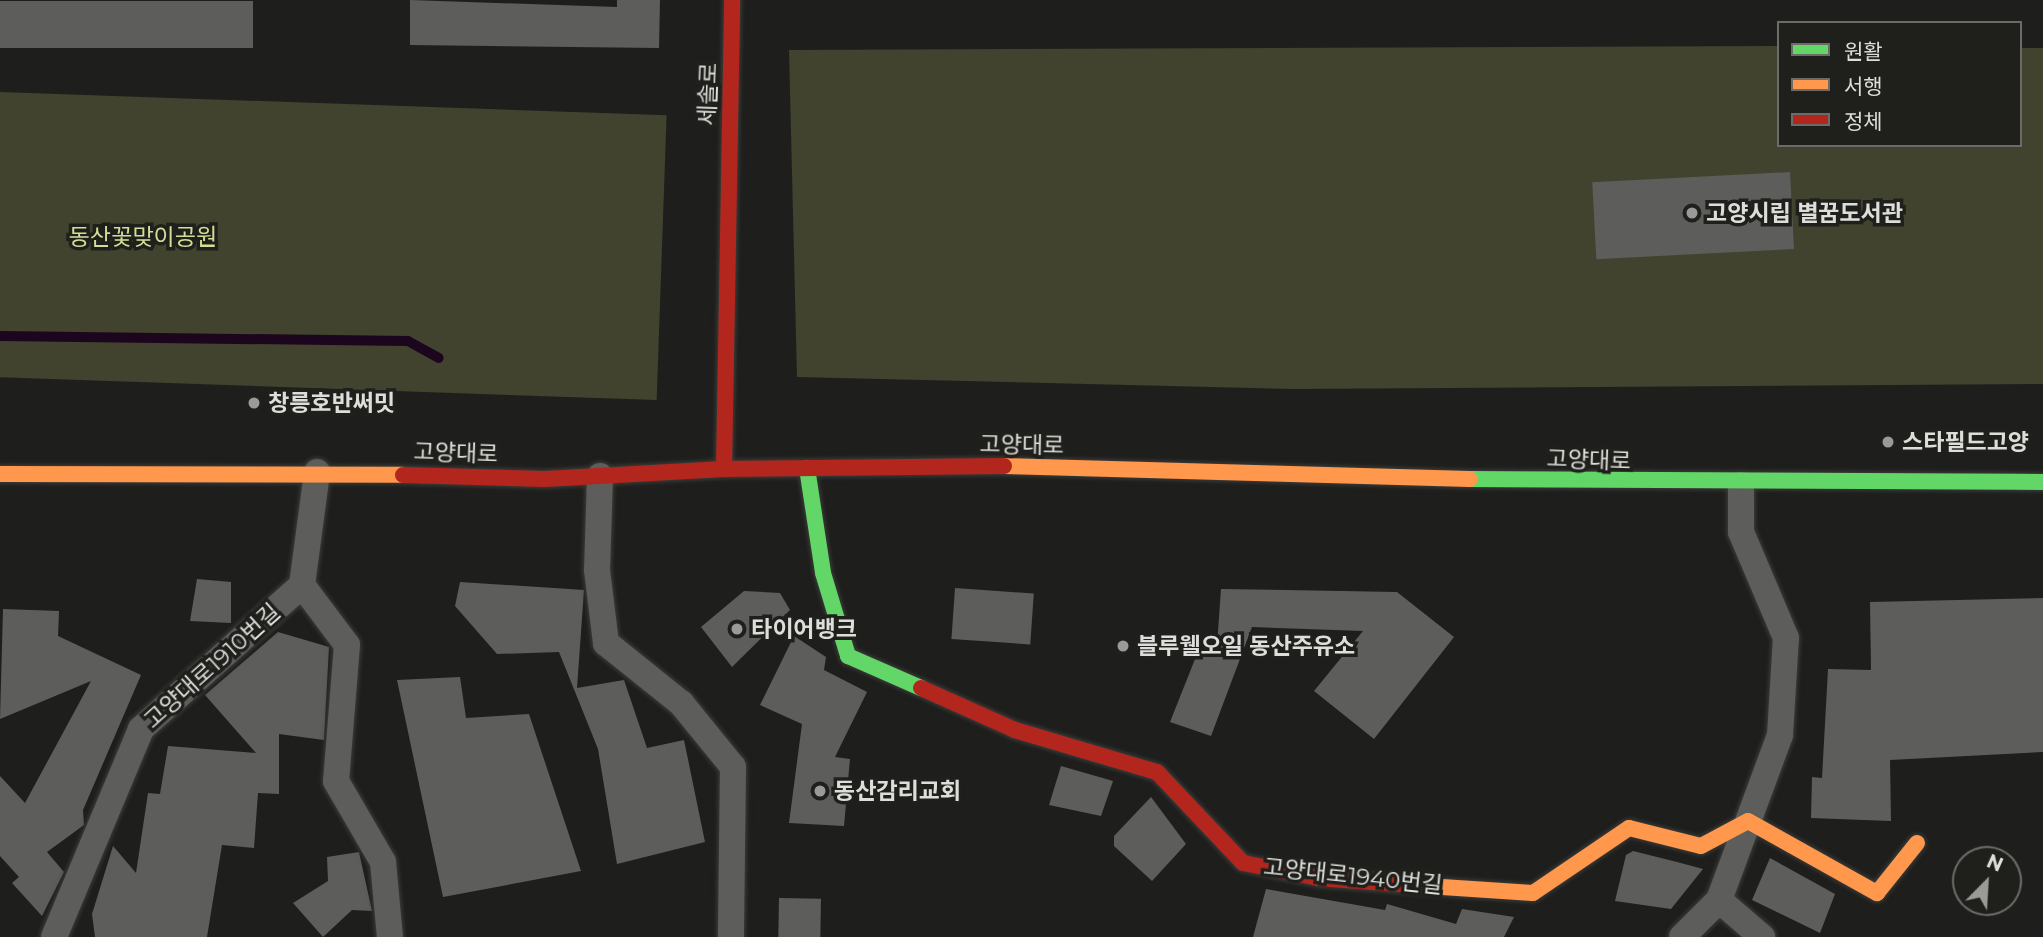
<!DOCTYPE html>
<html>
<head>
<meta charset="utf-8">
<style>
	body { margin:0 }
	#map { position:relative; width:2043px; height:937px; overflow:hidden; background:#1e1f1d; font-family:Montserrat,"Noto Sans KR",sans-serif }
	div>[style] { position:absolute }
	.green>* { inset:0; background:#41432e; transform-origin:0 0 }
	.stream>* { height:10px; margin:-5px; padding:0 5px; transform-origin:5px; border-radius:5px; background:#1c061d }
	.building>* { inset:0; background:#5d5e5c; transform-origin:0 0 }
	.roads { filter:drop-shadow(0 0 2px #3b3c39) drop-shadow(0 0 2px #3b3c39) }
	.street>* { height:26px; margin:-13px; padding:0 13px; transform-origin:13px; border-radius:13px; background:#5d5d5c }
	.fast>* { height:16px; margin:-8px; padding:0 8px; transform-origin:8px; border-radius:8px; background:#63d668 }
	.slow>* { height:16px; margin:-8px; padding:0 8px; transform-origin:8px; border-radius:8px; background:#ff974d }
	.jam>* { height:16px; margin:-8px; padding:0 8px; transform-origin:8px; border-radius:8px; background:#b3261e }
	.dots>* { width:19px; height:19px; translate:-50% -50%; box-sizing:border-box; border:4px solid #1f201c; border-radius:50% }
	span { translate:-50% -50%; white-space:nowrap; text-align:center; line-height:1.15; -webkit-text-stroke:7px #1f201c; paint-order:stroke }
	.street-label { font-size:23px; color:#dddedb }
	.poi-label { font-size:23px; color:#dddedb; font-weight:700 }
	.left { translate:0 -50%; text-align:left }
	.park-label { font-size:23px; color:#d2dd96 }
	.legend { position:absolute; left:1777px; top:21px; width:245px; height:126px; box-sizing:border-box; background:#1f201c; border:2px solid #6b6c68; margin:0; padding:9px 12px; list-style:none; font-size:21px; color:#dddedb }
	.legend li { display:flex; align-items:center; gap:14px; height:35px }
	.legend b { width:35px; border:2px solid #6b6c68 }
	.north { position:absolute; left:1952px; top:846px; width:70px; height:70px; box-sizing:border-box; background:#1f201c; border:2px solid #6b6c68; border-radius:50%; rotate:24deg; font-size:19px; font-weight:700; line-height:28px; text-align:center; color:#dddedb }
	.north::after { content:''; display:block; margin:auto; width:24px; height:32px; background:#9a9b98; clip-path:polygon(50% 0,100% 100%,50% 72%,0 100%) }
</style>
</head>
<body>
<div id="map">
	<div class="green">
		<div style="clip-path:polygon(1779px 46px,1779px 145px,2020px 145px,2020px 48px,2043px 48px,2043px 384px,1294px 389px,797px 377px,789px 50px)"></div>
		<div style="left:0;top:92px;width:667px;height:285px;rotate:2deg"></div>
	</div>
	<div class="stream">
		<div style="left:0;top:336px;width:408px;rotate:0.7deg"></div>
		<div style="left:408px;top:341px;width:35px;rotate:29deg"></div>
	</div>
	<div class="building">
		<div style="clip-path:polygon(410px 0,617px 7px,617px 0,660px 0,659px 48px,410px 45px)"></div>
		<div style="left:0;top:1px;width:253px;height:47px"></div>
		<div style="left:1790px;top:172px;width:77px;height:198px;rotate:87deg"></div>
		<div style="clip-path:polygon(197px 579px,231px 582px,231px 623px,190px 621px)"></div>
		<div style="clip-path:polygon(460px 582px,584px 590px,577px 688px,624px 680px,647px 748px,684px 740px,705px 842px,617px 864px,598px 749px,559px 652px,497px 654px,455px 606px)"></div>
		<div style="left:955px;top:588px;width:79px;height:51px;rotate:4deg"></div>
		<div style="clip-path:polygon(1221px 589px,1397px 592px,1454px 637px,1374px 739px,1314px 691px,1363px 631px,1252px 627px,1211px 736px,1170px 722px,1203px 639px,1217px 645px)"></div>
		<div style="clip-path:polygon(744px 591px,780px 593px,790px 610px,732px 667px,701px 627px)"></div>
		<div style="clip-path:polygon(2043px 598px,2043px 752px,1890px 760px,1891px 821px,1811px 818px,1812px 777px,1822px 778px,1828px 669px,1871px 670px,1870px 602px)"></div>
		<div style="clip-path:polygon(3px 609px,59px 611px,58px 636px,141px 675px,83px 810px,84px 825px,47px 852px,64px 872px,42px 916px,12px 883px,19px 877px,0 856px,0 776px,25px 803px,91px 681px,0 719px)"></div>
		<div style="clip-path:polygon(278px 632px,329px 647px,324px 740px,279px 734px,279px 794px,258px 793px,254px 848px,222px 845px,207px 937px,95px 937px,92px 914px,113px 846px,136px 873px,148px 793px,160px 794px,168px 746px,256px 753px,205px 695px)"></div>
		<div style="clip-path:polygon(794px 636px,826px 657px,824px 670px,867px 692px,835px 757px,850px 759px,844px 826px,789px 823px,802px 724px,760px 705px)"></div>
		<div style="clip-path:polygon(460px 677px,466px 718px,529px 714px,581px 871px,443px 897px,397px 680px)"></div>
		<div style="clip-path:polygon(1061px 766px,1113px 781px,1101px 816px,1049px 805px)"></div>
		<div style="clip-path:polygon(1151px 797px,1186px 844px,1152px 881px,1114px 846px,1114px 836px)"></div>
		<div style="clip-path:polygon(1633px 851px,1677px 862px,1703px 869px,1671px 909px,1615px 901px,1626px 855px)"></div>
		<div style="clip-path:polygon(359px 852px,372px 911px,352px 910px,323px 937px,293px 903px,328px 881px,327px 857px)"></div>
		<div style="clip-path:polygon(1770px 858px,1835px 894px,1820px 933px,1752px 900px)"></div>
		<div style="clip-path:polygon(1266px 889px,1385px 910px,1387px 904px,1456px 924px,1462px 909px,1514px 917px,1504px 937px,1253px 937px)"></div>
		<div style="left:779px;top:898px;width:42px;height:39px;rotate:1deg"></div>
	</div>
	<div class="roads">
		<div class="street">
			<div style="left:600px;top:476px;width:94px;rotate:91.8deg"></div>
			<div style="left:597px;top:570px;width:74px;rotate:83deg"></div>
			<div style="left:606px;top:643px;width:96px;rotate:38.7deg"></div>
			<div style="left:681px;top:703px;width:82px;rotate:50.9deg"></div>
			<div style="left:733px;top:767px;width:170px;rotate:90.7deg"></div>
			<div style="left:302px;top:585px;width:75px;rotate:53.1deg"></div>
			<div style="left:347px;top:645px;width:136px;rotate:94.6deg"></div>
			<div style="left:336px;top:781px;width:94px;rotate:59.9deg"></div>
			<div style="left:383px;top:862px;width:75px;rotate:84.7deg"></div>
			<div style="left:1719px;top:900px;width:57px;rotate:40.7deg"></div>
			<div style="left:54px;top:937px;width:225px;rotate:-67.3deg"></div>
			<div style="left:141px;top:729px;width:216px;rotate:-41.8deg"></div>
			<div style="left:302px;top:585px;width:114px;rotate:-82.4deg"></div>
			<div style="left:1682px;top:937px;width:52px;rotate:-45deg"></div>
			<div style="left:1719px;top:900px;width:176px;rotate:-69.7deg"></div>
			<div style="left:1780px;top:735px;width:97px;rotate:-86.5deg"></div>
			<div style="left:1786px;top:638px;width:115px;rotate:-113deg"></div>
			<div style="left:1741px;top:532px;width:47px;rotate:-90deg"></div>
		</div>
		<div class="fast">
			<div style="left:807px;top:468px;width:106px;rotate:81.3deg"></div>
			<div style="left:823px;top:573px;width:87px;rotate:73.2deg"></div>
			<div style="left:848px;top:656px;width:80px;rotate:23.7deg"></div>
			<div style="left:1470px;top:479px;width:573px;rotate:0.3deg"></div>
		</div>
		<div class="slow">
			<div style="left:1004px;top:466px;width:466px;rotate:1.6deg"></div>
			<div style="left:0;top:474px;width:403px;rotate:0.1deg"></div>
			<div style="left:1427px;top:886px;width:106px;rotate:3.8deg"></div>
			<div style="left:1533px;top:893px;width:116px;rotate:-34.1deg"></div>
			<div style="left:1629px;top:828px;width:74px;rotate:14deg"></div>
			<div style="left:1701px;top:846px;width:53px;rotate:-28deg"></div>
			<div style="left:1748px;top:821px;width:148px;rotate:29.2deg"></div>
			<div style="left:1877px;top:893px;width:64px;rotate:-51.3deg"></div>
		</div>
		<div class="jam">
			<div style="left:724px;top:469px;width:469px;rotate:-89deg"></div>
			<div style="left:403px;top:475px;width:142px;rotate:1.6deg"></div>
			<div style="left:545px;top:479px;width:179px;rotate:-3.2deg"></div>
			<div style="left:724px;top:469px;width:280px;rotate:-0.6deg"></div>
			<div style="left:921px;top:688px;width:103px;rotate:24.1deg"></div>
			<div style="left:1015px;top:730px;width:148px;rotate:16.5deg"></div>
			<div style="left:1157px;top:772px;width:125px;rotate:46.6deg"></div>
			<div style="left:1243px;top:863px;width:77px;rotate:11.2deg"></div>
			<div style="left:1319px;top:878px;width:108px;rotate:4.2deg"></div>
		</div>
	</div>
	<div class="dots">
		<div style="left:1692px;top:213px;background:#9a9b98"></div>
		<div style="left:254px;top:403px;background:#9a9b98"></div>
		<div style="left:1888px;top:442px;background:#9a9b98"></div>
		<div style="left:737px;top:629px;background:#9a9b98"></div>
		<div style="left:1123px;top:646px;background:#9a9b98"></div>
		<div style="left:820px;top:791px;background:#9a9b98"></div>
	</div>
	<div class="street-label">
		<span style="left:708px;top:94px;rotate:-88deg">세솔로</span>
		<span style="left:1022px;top:445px;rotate:1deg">고양대로</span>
		<span style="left:456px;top:453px;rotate:2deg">고양대로</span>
		<span style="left:1589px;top:460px;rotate:2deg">고양대로</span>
		<span style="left:212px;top:666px;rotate:-42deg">고양대로1910번길</span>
		<span style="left:1353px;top:876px;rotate:6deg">고양대로1940번길</span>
	</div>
	<div class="poi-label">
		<span class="left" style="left:1706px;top:213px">고양시립 별꿈도서관</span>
		<span class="left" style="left:268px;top:403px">창릉호반써밋</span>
		<span class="left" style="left:1902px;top:442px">스타필드고양</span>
		<span class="left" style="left:751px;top:629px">타이어뱅크</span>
		<span class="left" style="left:1137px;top:646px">블루웰오일 동산주유소</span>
		<span class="left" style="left:834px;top:791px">동산감리교회</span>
	</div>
	<div class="park-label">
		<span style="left:143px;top:237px">동산꽃맞이공원</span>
	</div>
	<ul class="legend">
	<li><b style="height:9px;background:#63d668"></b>원활</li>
	<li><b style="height:9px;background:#ff974d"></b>서행</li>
	<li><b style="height:9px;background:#b3261e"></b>정체</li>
	</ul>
	<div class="north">N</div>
</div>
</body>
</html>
